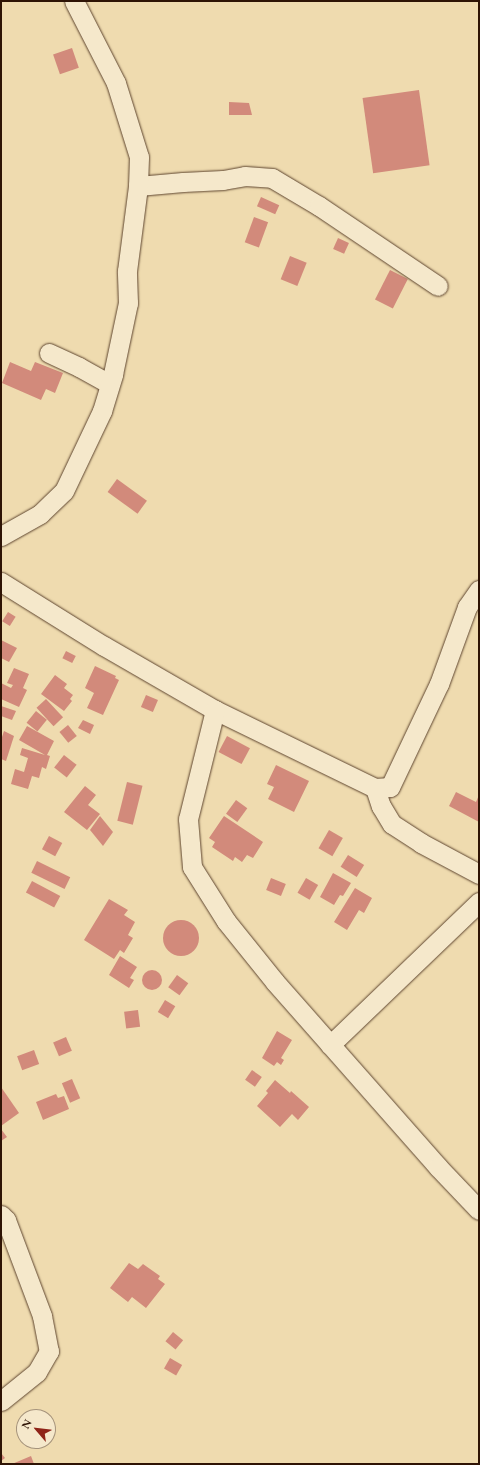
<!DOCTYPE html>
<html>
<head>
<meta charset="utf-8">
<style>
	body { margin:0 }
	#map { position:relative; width:480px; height:1465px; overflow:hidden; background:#efdbaf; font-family:"EB Garamond",serif }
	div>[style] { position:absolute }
	.building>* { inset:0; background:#d28a7b; transform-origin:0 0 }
	.round { border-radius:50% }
	.roads { filter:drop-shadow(0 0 1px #5e452f) drop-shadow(0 0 1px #5e452f) }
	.street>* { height:19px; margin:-9.5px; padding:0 9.5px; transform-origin:9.5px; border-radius:9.5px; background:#f5e8cb }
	span { translate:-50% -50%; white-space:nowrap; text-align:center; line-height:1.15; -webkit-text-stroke:3.5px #f5e8cb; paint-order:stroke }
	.frame { position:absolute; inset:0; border:2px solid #2e1304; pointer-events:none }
	.north { position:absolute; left:16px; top:1409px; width:40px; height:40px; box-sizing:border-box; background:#f5e8cb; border:1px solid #a5937b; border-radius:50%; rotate:298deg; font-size:11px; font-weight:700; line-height:16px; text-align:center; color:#2e1304 }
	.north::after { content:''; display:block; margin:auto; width:14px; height:18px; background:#8f2418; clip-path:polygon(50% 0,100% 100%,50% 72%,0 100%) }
</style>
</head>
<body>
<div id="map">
	<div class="building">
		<div style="left:72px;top:48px;width:21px;height:20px;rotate:71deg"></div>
		<div style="left:419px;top:90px;width:76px;height:57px;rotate:82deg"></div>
		<div style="clip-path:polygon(229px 102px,249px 103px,252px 115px,229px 115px)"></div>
		<div style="left:261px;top:197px;width:20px;height:10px;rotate:24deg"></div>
		<div style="left:254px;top:217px;width:15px;height:27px;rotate:20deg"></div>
		<div style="left:338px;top:238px;width:12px;height:12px;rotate:24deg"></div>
		<div style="left:290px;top:256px;width:18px;height:25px;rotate:22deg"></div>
		<div style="left:390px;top:270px;width:20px;height:33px;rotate:27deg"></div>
		<div style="clip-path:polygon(10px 362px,31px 371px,35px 362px,63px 373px,55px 393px,46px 389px,41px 400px,2px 383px)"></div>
		<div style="left:117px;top:479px;width:37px;height:16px;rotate:36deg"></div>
		<div style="left:8px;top:612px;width:9px;height:11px;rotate:32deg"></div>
		<div style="clip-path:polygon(1px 640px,17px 648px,9px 662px,1px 658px)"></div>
		<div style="left:66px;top:651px;width:11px;height:8px;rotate:27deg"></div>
		<div style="clip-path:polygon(95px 666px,116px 676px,115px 678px,119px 680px,103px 715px,87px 708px,94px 693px,85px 688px)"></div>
		<div style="clip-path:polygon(14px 668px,29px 674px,23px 688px,27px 690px,19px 707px,1px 699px,1px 683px,11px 688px,13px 685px,7px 683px)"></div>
		<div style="clip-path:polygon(55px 675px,67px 684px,64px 688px,73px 695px,70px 699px,72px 701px,64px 711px,41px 694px)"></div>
		<div style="left:146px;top:695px;width:13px;height:13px;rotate:23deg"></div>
		<div style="left:46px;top:699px;width:25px;height:13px;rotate:47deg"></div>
		<div style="clip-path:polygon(1px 706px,16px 711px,12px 720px,1px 716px)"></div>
		<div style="left:36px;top:711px;width:14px;height:15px;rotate:39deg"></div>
		<div style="clip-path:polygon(83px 720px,94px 725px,90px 734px,78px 728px)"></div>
		<div style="left:68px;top:725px;width:14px;height:11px;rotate:51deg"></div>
		<div style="clip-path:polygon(27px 726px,54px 741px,47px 755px,50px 756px,46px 769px,42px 767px,39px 778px,32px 776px,28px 789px,11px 784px,15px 769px,24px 772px,28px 758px,20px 755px,22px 748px,45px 755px,19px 740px)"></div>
		<div style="clip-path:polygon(4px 731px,14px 736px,6px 761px,1px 759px,1px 740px)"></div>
		<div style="left:227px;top:736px;width:26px;height:18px;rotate:28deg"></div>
		<div style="left:64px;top:755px;width:16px;height:16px;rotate:38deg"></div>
		<div style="clip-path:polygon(276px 765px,309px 781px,294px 812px,268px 799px,274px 787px,267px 784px)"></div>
		<div style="left:127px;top:782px;width:16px;height:40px;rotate:14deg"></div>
		<div style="clip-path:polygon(85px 786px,96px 795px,88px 805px,100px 814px,87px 830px,64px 812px)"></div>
		<div style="clip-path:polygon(456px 792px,476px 802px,479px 795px,479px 822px,449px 806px)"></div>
		<div style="left:236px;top:800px;width:14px;height:17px;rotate:36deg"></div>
		<div style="clip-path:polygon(100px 816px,113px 832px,103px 846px,90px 830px)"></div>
		<div style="clip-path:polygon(224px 816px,263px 842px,253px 858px,247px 855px,242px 862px,235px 857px,233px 861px,212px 847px,215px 842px,209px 838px)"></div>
		<div style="left:329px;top:830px;width:16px;height:21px;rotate:30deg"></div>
		<div style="left:49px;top:836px;width:15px;height:15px;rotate:28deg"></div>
		<div style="left:348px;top:855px;width:19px;height:14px;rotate:32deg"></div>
		<div style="left:37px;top:861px;width:37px;height:13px;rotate:26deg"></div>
		<div style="clip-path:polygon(333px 873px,351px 883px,343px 896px,340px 895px,334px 905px,320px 897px)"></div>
		<div style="left:271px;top:878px;width:16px;height:13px;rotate:22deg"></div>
		<div style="left:306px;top:878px;width:14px;height:17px;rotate:30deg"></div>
		<div style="left:32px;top:881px;width:32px;height:13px;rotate:28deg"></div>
		<div style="clip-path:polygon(355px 888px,372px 898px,364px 913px,359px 910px,347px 930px,334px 922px)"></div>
		<div style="clip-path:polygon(109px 899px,128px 910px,124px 915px,135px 922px,128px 935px,133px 938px,124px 953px,120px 950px,114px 959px,84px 940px)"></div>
		<div class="round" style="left:163px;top:920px;width:36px;height:36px"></div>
		<div style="clip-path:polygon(120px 956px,137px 967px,130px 978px,134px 980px,129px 988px,109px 975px)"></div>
		<div class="round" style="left:142px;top:970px;width:20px;height:20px"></div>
		<div style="left:177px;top:975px;width:14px;height:15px;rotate:36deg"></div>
		<div style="left:165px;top:1000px;width:12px;height:14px;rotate:31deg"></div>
		<div style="left:138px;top:1010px;width:17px;height:14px;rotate:83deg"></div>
		<div style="clip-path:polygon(277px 1031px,292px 1040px,281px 1058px,284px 1060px,281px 1065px,277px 1062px,274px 1066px,262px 1058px)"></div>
		<div style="left:66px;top:1037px;width:15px;height:14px;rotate:67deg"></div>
		<div style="left:34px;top:1050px;width:15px;height:18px;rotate:70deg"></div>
		<div style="left:252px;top:1070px;width:12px;height:12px;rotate:35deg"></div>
		<div style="left:72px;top:1079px;width:21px;height:11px;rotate:67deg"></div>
		<div style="clip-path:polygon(275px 1080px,290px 1093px,291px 1091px,309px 1107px,298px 1120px,292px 1114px,280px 1127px,257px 1106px,268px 1093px,266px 1091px)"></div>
		<div style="clip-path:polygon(1px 1087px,19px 1113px,1px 1126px)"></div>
		<div style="clip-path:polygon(56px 1094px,58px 1098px,64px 1096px,69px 1109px,43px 1120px,36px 1102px)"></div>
		<div style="clip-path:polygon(1px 1129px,7px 1137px,1px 1141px)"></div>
		<div style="clip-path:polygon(129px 1263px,138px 1269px,143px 1264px,160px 1276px,158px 1279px,165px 1284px,146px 1308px,132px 1297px,128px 1302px,110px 1288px)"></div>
		<div style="left:173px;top:1332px;width:13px;height:12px;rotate:39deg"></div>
		<div style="left:170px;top:1358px;width:14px;height:12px;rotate:30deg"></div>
		<div style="clip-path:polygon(1px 1453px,5px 1458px,1px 1461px)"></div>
		<div style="clip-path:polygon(31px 1456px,34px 1464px,12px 1464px)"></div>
	</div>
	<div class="roads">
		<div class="street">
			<div style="left:138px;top:186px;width:45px;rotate:-5.1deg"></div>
			<div style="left:183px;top:182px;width:40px;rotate:-2.9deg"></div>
			<div style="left:223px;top:180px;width:22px;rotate:-10deg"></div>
			<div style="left:245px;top:176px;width:27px;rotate:4deg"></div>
			<div style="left:272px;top:178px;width:55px;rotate:30.8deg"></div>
			<div style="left:319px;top:206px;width:143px;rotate:33.9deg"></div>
			<div style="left:49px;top:353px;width:33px;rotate:25deg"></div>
			<div style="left:79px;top:367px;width:35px;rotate:29deg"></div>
			<div style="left:1px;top:536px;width:45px;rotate:-29.4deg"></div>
			<div style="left:40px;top:514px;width:33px;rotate:-44deg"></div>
			<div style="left:64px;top:491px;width:89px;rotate:-64.6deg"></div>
			<div style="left:102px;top:411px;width:39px;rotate:-73deg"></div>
			<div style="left:113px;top:374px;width:73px;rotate:-78.1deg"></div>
			<div style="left:128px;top:303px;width:32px;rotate:-92deg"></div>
			<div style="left:127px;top:271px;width:86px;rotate:-82.6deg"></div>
			<div style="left:138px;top:186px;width:29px;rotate:-88deg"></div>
			<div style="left:139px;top:157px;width:77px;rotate:-107.3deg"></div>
			<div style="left:116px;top:83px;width:92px;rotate:-117.1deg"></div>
			<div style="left:1px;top:582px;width:121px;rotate:31.9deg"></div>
			<div style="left:104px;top:646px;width:128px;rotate:30deg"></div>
			<div style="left:215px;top:710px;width:178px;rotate:26deg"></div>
			<div style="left:375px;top:788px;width:15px;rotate:-4deg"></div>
			<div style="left:390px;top:787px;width:114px;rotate:-64.6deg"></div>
			<div style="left:439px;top:684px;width:82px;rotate:-70deg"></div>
			<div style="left:467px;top:607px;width:21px;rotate:-55deg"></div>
			<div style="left:215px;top:710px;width:112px;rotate:103.9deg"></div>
			<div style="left:188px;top:819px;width:48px;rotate:85.2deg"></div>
			<div style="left:192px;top:867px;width:64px;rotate:57.8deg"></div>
			<div style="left:226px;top:921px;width:78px;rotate:51.2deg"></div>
			<div style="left:275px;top:982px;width:247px;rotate:48.6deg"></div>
			<div style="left:438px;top:1167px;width:59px;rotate:46.4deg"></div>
			<div style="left:375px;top:788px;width:19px;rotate:72deg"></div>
			<div style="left:381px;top:806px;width:21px;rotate:59deg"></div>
			<div style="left:392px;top:824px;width:35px;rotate:33deg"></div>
			<div style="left:421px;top:843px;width:66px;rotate:28.1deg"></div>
			<div style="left:330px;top:1045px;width:207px;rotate:-43.8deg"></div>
			<div style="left:1px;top:1215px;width:7px;rotate:45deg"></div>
			<div style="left:6px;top:1220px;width:103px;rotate:69.4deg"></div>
			<div style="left:42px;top:1316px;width:36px;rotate:79deg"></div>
			<div style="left:49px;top:1351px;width:24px;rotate:120deg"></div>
			<div style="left:37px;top:1372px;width:46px;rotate:141.1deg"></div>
		</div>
	</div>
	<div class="frame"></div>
	<div class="north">N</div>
</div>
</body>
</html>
